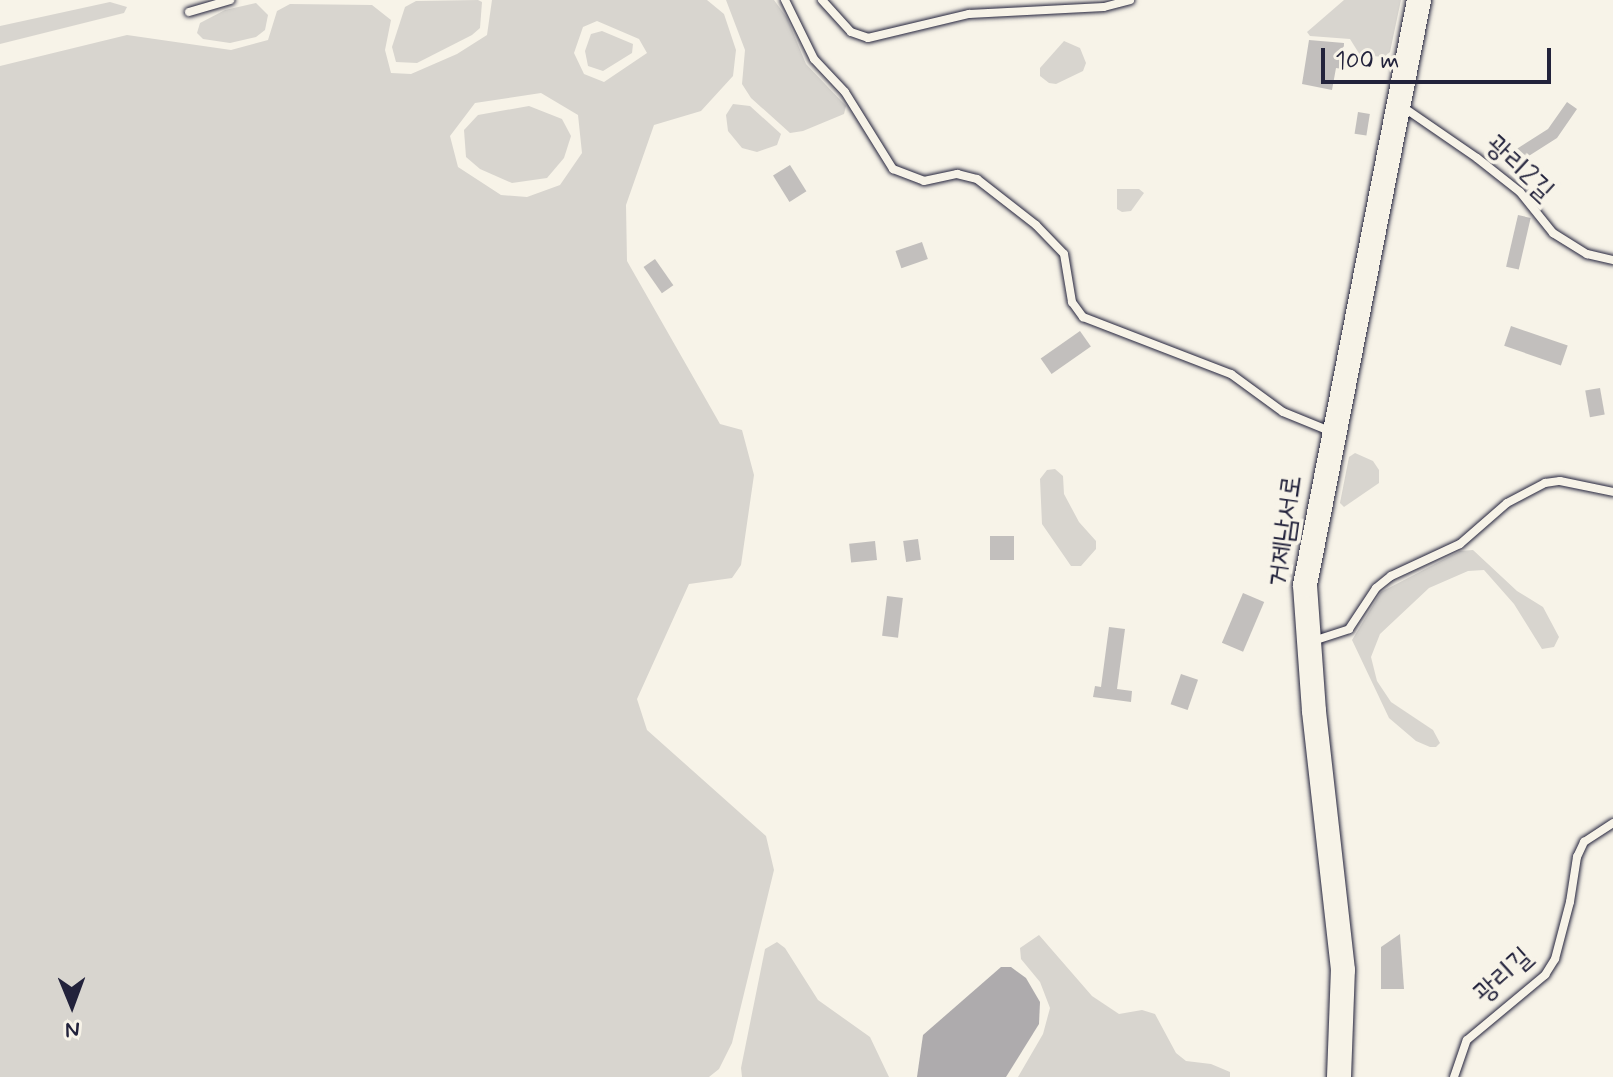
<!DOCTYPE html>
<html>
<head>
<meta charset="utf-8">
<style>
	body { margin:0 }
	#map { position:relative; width:1613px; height:1077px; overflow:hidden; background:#f7f3e8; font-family:Mynerve,"Poor Story",sans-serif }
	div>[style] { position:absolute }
	.green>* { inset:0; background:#d8d5cf }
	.water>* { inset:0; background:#aeabad }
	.building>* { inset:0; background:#c2bfbd; transform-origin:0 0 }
	.roads { filter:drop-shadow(0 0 2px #22223b) drop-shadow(0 0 2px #22223b) }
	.service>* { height:8px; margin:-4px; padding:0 4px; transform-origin:4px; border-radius:4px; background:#f7f3e8 }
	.secondary>* { height:24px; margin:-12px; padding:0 12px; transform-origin:12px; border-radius:12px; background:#f7f3e8 }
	span { translate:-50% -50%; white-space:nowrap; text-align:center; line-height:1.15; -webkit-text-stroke:8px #f7f3e8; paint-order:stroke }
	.street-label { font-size:28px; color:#22223b }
	.north { position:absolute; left:32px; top:965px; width:80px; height:80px; -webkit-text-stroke:6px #f7f3e8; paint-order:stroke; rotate:179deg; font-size:22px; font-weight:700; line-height:32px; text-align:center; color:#22223b }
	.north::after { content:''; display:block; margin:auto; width:28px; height:36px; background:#22223b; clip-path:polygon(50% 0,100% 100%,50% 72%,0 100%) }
	.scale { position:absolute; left:1321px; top:48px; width:230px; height:36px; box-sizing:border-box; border:4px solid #22223b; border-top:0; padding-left:10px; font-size:24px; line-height:28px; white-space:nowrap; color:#22223b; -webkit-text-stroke:6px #f7f3e8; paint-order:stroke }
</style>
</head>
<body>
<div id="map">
	<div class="green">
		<div style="clip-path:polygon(478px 0,482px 2px,480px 28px,472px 35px,417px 63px,396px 62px,392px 47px,405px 7px,416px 1px)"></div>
		<div style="clip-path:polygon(evenodd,492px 0,707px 0,724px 14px,736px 50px,733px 76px,701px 111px,654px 125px,626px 205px,627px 261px,720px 424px,742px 430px,754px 475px,741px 565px,732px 578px,689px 584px,637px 699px,647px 730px,766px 836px,774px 870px,732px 1043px,719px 1069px,709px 1077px,0 1077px,0 66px,127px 35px,231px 50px,268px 40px,277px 11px,290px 4px,372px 5px,391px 20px,385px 50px,391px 73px,411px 74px,457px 54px,487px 35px,492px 0,597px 21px,639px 39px,647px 53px,604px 82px,584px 74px,574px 53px,583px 27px,597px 21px,492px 0,541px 93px,578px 115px,582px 153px,560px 185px,527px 197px,501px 195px,458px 167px,450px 136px,475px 103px,541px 93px)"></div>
		<div style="clip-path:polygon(726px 0,774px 0,787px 18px,806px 64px,846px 106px,844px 114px,803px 131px,790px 133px,751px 98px,742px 84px,745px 50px)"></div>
		<div style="clip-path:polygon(1344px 0,1401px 0,1390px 52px,1384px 57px,1360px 55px,1350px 39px,1310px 36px,1307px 32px)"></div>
		<div style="clip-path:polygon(110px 2px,127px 7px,124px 13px,0 44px,0 26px)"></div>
		<div style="clip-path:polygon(256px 3px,268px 15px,265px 30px,256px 37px,230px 43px,203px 39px,197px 33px,200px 23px,225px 10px)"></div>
		<div style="clip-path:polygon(602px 31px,633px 44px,632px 53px,603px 71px,588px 66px,585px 51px,591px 34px)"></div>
		<div style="clip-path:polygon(1064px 41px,1080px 48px,1086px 63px,1083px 71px,1056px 84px,1049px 83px,1040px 76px,1040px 68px)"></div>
		<div style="clip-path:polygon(733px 104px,750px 106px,781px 134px,777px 145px,757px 152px,742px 148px,728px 131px,726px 115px)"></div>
		<div style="clip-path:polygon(529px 106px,562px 119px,571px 136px,564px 158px,547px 178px,512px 183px,480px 169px,466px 157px,464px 130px,478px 115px)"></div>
		<div style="clip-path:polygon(1117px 189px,1139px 189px,1144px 193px,1131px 211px,1122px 212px,1117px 209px)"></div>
		<div style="clip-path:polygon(1355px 453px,1373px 461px,1379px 470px,1379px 483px,1344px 507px,1340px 503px,1349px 457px)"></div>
		<div style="clip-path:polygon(1055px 469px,1063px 476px,1064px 494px,1079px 522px,1096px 541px,1096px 549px,1081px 566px,1071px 566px,1042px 524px,1040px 479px,1047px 470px)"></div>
		<div style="clip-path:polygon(1473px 550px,1517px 591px,1543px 607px,1559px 637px,1554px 647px,1542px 649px,1514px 604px,1484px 570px,1468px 571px,1429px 588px,1380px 634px,1371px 657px,1377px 681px,1391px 702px,1433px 730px,1440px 743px,1436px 747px,1430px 747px,1416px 741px,1389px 718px,1352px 640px,1381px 592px,1460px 551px)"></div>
		<div style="clip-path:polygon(1039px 935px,1092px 996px,1119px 1014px,1142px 1010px,1155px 1014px,1176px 1053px,1186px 1061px,1211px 1064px,1230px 1072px,1230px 1077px,1018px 1077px,1043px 1034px,1050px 1008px,1040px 982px,1021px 959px,1020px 948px)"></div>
		<div style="clip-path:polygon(777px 942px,785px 948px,818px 1000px,870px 1037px,889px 1077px,742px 1077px,741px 1068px,765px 949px)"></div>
	</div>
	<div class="water">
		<div style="clip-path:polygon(1001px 967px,1011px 967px,1026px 978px,1040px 1002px,1039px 1024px,1006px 1077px,917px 1077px,923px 1035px)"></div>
	</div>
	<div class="building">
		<div style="clip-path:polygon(1309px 40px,1344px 43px,1343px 69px,1336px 68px,1332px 90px,1302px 84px)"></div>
		<div style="clip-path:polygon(1567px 102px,1577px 109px,1557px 138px,1508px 169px,1501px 159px,1548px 129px)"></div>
		<div style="left:1358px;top:112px;width:12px;height:22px;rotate:9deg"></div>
		<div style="left:790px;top:165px;width:31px;height:20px;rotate:58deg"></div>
		<div style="left:1518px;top:215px;width:13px;height:53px;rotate:13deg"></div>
		<div style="left:922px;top:242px;width:18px;height:28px;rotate:71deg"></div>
		<div style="left:655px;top:259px;width:32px;height:14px;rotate:55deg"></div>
		<div style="left:1511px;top:326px;width:60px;height:21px;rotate:19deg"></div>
		<div style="left:1080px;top:331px;width:19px;height:48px;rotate:55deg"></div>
		<div style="left:1600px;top:388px;width:27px;height:15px;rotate:80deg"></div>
		<div style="left:1014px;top:536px;width:24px;height:24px;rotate:90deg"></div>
		<div style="left:918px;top:539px;width:21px;height:15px;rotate:82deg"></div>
		<div style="left:875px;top:541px;width:19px;height:26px;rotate:84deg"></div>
		<div style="left:1243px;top:593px;width:23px;height:54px;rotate:23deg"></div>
		<div style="left:887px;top:596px;width:16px;height:40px;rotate:7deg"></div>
		<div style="clip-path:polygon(1109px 627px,1125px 629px,1117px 689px,1132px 691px,1131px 702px,1093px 697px,1095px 686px,1101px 687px)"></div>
		<div style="left:1181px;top:674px;width:18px;height:32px;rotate:19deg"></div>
		<div style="clip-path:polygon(1400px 934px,1404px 989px,1381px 989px,1381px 947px)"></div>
	</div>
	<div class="roads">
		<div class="service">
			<div style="left:785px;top:0;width:66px;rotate:63.8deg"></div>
			<div style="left:814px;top:59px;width:45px;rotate:46.8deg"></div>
			<div style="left:845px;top:92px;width:91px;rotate:58.1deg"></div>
			<div style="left:893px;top:169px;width:33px;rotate:21deg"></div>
			<div style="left:924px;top:181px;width:34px;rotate:-12deg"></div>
			<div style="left:957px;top:174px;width:21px;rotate:14deg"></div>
			<div style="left:977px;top:179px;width:75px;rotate:37.9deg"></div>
			<div style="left:1036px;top:225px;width:40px;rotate:46deg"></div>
			<div style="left:1064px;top:254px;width:49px;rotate:80.5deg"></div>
			<div style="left:1072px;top:302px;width:19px;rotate:54deg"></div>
			<div style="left:1083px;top:317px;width:159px;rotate:21.1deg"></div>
			<div style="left:1231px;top:374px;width:64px;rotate:36.2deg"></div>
			<div style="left:1283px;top:412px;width:53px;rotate:22.2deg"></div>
			<div style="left:822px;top:0;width:43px;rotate:47.8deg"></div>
			<div style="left:851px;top:32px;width:18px;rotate:19deg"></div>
			<div style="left:868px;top:38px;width:104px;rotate:-13.4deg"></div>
			<div style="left:969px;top:14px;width:135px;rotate:-3deg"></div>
			<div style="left:1104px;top:7px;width:27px;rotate:-15deg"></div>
			<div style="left:189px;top:12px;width:43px;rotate:-16.3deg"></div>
			<div style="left:1400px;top:105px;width:93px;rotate:34.5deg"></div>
			<div style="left:1477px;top:158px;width:55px;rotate:38.3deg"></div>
			<div style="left:1520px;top:192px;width:53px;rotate:51.2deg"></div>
			<div style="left:1553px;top:233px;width:40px;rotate:32deg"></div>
			<div style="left:1587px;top:254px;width:27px;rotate:13deg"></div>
			<div style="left:1313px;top:641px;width:38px;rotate:-18deg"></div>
			<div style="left:1349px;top:629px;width:49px;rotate:-56.6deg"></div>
			<div style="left:1376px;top:588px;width:19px;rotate:-39deg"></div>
			<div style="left:1391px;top:576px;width:76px;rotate:-24.9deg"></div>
			<div style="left:1460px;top:544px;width:62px;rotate:-41.1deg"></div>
			<div style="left:1507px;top:503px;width:43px;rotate:-27.8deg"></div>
			<div style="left:1545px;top:483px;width:15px;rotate:-8deg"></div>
			<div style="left:1560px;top:481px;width:54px;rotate:11.7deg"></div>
			<div style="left:1454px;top:1077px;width:39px;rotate:-71deg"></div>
			<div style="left:1467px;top:1040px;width:102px;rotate:-39.8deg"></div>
			<div style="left:1545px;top:975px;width:19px;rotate:-58deg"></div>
			<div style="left:1555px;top:959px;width:59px;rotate:-75.3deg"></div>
			<div style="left:1570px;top:902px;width:46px;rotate:-81.2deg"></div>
			<div style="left:1577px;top:857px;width:17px;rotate:-65deg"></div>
			<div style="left:1584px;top:842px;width:35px;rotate:-33deg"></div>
		</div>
		<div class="secondary">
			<div style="left:1339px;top:1077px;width:107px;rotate:-87.9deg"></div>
			<div style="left:1343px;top:970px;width:261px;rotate:-96.4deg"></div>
			<div style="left:1314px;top:711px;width:126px;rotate:-94.1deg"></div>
			<div style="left:1305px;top:585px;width:596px;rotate:-78.97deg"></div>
		</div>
	</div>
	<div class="street-label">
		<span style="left:1519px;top:169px;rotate:43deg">광리2길</span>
		<span style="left:1286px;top:531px;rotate:-82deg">거제남서로</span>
		<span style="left:1504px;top:976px;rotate:-42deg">광리길</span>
	</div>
	<div class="north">N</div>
	<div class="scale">100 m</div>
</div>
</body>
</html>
